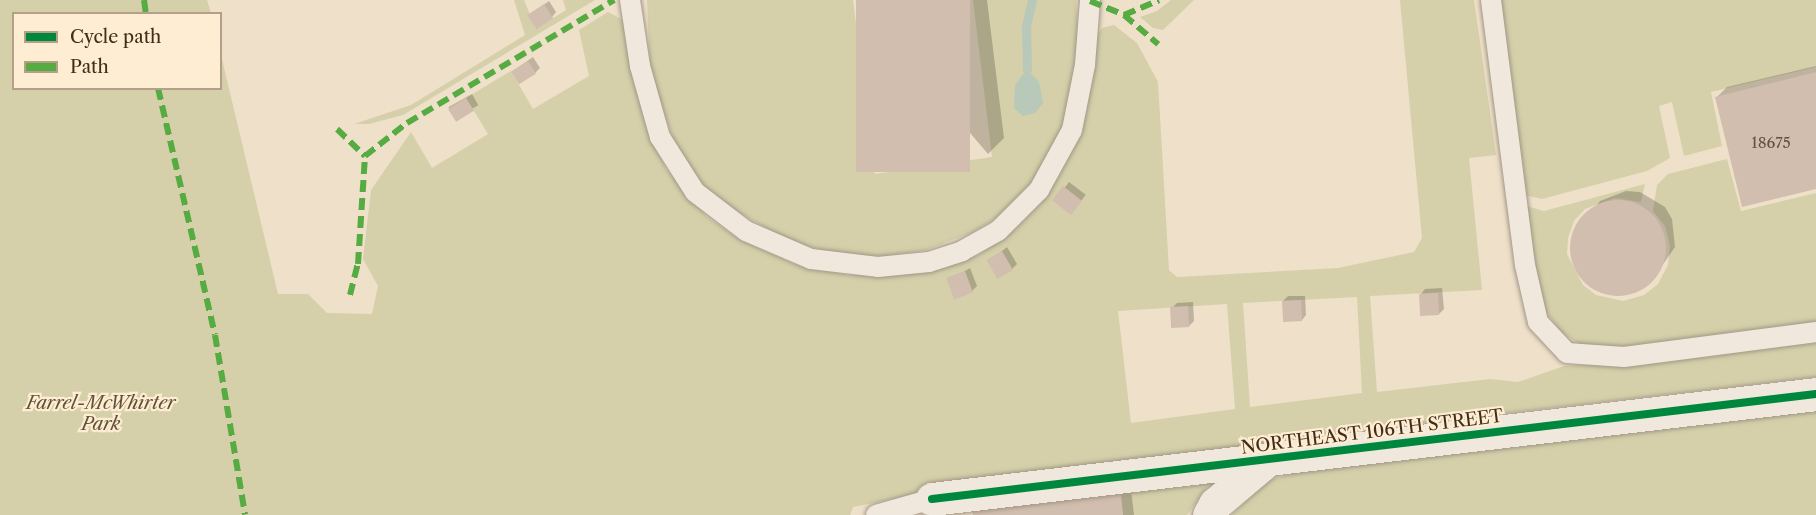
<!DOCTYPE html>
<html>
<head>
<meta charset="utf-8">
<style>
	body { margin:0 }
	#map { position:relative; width:1816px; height:515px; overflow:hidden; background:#efe0c9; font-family:"Libre Caslon Text",serif }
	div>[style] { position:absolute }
	.green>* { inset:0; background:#d5d0a9 }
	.water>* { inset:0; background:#b8c8b9 }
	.shadow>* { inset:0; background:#0003; transform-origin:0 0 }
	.stream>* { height:9px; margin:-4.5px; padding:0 4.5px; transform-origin:4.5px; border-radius:4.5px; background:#b8c8b9 }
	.building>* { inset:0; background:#d1beae; transform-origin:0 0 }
	.round { border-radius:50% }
	.roads { filter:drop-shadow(0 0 2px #a19687) drop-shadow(0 0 2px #a19687) }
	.service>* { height:20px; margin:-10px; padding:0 10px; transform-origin:10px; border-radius:10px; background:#f0e8dd }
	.minor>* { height:33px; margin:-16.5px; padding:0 16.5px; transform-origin:16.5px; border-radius:16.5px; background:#f0e8dd }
	.quiet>* { height:6px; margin-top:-3px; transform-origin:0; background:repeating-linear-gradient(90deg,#56ab42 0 12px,transparent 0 18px) }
	.cycleway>* { height:8px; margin:-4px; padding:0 4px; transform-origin:4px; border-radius:4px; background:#00873e }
	span { translate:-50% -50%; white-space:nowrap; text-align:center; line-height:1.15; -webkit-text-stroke:4.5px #feedd2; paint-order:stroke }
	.number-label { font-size:15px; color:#64513f }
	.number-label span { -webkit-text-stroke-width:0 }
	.park-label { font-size:18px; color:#605237; font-style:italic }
	.street-label { font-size:18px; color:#402d1a }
	.legend { position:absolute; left:12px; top:12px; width:210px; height:78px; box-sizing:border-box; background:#feedd2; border:2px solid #b2a088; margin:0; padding:8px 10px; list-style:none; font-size:18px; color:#402d1a }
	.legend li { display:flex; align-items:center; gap:12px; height:30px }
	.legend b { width:30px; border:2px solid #b2a088 }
</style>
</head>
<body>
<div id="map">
	<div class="green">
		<div style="clip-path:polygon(evenodd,0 0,207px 0,211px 13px,14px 14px,14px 88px,220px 88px,221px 55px,278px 294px,308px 294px,327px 313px,372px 314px,378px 286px,363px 259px,371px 190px,411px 132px,432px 168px,488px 134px,466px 98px,511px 71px,533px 109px,589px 76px,579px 30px,608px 12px,623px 20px,649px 131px,666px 169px,707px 217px,739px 239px,794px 264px,848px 275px,890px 275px,937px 269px,979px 255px,1026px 218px,1047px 189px,1095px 39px,1102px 28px,1114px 25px,1137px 43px,1158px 82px,1169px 270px,1177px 277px,1338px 268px,1414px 252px,1422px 238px,1400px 0,1474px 0,1496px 155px,1469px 158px,1482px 290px,1370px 296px,1377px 392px,1490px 379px,1518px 382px,1564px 366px,1637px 363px,1816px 342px,1816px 377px,1342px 432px,926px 492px,853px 507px,850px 515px,0 515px,0 0,1357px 297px,1362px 393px,1250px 407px,1243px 303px,1357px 297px,0 0,1227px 304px,1235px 409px,1131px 423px,1118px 311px,1227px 304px)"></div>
		<div style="clip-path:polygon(514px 0,524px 0,536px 29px,566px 10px,563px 0,595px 0,403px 115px,369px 124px,354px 124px,411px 105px,525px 35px)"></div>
		<div style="clip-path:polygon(647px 0,853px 0,875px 174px,992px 157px,973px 0,1076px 0,1078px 40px,1068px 107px,1056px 143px,1031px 183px,1001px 215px,973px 232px,926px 250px,881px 257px,838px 254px,794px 243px,730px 208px,701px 183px,677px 149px,650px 74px)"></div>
		<div style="clip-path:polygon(1171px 0,1194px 0,1163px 30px,1153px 28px,1140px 17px,1157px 11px)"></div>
		<div style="clip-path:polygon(1485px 0,1816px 0,1816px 67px,1711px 92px,1722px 146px,1684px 156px,1672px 102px,1659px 106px,1670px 158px,1647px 171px,1542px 199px,1528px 196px,1516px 185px)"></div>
		<div style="clip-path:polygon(1727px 159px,1741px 211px,1816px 193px,1816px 324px,1656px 347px,1581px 345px,1562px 333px,1547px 313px,1534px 280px,1520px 204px,1544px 211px,1645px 184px,1641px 202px,1615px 198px,1585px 209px,1574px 221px,1568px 238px,1567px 254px,1583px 285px,1596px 295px,1623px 301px,1644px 295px,1658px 284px,1668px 265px,1670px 246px,1665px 226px,1653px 211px,1657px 185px,1668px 174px)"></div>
		<div style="clip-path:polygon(1802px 408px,1816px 412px,1816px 515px,1232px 515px,1267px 481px,1308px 469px)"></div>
		<div style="clip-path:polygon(1213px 478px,1187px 515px,1123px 515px,1121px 491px)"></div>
	</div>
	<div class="water">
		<div style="clip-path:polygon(1027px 69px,1039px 82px,1043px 103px,1035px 113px,1023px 116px,1014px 108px,1015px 85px)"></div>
	</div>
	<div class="shadow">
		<div style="clip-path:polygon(857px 0,987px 0,1004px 138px,988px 154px)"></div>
		<div style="clip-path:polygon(549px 1px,556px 12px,552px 17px,530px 14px)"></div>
		<div style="clip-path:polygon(533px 57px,540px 68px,535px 73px,513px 71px)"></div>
		<div style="clip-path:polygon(1816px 66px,1816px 188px,1717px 97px,1727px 87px)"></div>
		<div style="left:472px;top:94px;width:13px;height:27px;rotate:61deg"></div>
		<div style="left:1069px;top:182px;width:21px;height:23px;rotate:37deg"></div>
		<div style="clip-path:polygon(1626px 191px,1640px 192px,1665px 207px,1672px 219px,1675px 247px,1651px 282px,1640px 290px,1613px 295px,1585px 281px,1572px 254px,1573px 239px,1600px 201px)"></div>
		<div style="clip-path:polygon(1007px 247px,1017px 264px,1012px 269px,989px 261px)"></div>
		<div style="clip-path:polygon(970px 268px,977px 286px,972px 291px,949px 280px)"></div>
		<div style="clip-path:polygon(1442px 288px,1444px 309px,1439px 314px,1421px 294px,1425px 289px)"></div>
		<div style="clip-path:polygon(1288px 296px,1305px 296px,1306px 315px,1302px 320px,1283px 301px)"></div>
		<div style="clip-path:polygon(1193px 302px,1194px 321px,1189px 326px,1172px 308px,1177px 303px)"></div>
		<div style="clip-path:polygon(1130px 482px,1134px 515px,974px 515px)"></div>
	</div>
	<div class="stream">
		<div style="left:1027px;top:69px;width:43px;rotate:-91.3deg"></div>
		<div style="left:1026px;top:26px;width:27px;rotate:-77deg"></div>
	</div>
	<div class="building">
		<div style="left:856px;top:0;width:114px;height:172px"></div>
		<div style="left:544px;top:4px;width:17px;height:20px;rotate:57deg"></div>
		<div style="left:528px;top:61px;width:15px;height:20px;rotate:58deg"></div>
		<div style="clip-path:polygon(1816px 72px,1816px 189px,1742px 207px,1715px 97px)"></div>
		<div style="left:466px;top:98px;width:15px;height:21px;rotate:58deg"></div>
		<div style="left:1063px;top:186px;width:24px;height:18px;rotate:38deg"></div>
		<div class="round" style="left:1570px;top:200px;width:96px;height:96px"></div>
		<div style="left:1002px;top:251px;width:22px;height:18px;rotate:60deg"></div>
		<div style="left:965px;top:271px;width:23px;height:20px;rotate:70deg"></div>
		<div style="left:1438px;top:293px;width:22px;height:19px;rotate:87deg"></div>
		<div style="left:1301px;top:300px;width:21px;height:19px;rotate:87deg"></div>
		<div style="left:1188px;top:306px;width:21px;height:18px;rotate:87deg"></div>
		<div style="clip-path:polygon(1120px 491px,1123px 515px,973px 515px,972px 509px)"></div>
	</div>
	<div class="roads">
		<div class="service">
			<div style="left:630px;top:0;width:67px;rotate:81.4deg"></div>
			<div style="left:640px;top:66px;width:74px;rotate:74.3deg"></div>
			<div style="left:660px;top:137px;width:65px;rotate:57.5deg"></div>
			<div style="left:695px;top:192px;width:64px;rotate:37.4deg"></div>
			<div style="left:746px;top:231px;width:71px;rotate:23.3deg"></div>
			<div style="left:811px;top:259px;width:67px;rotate:6.8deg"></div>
			<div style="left:878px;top:267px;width:51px;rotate:-5.6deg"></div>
			<div style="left:929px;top:262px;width:35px;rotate:-18deg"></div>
			<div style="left:962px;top:251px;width:41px;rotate:-29.1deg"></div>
			<div style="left:998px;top:231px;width:58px;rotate:-45deg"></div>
			<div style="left:1039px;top:190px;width:68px;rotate:-61.2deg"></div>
			<div style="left:1072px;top:130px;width:66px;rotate:-78.7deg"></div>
			<div style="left:1085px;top:65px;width:65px;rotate:-85.6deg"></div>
			<div style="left:1491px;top:0;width:267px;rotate:82.7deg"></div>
			<div style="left:1525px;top:265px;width:58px;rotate:77.2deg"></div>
			<div style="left:1538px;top:322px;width:42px;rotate:46.9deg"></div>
			<div style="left:1567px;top:353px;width:57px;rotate:4deg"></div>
			<div style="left:1624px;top:357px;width:194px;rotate:-7.4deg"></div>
			<div style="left:876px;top:515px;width:58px;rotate:-15.9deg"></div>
		</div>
		<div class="minor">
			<div style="left:932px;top:499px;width:890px;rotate:-6.77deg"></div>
			<div style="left:1209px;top:515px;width:13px;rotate:-61deg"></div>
			<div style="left:1215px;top:504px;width:68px;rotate:-40.2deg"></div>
		</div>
	</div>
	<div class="quiet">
		<div style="left:144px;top:0;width:14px;rotate:82deg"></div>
		<div style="left:1090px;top:1px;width:37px;rotate:22deg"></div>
		<div style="left:1124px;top:15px;width:38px;rotate:-23deg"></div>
		<div style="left:1124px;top:15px;width:45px;rotate:40.5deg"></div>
		<div style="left:158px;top:88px;width:253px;rotate:77deg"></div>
		<div style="left:215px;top:335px;width:182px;rotate:80.5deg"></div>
		<div style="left:337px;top:129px;width:39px;rotate:44deg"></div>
		<div style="left:350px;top:295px;width:32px;rotate:-76deg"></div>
		<div style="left:358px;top:264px;width:108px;rotate:-86.3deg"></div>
		<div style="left:365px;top:156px;width:53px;rotate:-38.2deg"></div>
		<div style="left:407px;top:123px;width:241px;rotate:-30.7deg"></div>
	</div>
	<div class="cycleway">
		<div style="left:932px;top:499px;width:890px;rotate:-6.77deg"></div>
	</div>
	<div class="number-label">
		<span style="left:1771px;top:143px">18675</span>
	</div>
	<div class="park-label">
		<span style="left:101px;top:414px">Farrel-McWhirter<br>Park</span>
	</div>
	<div class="street-label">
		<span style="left:1372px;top:432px;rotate:-7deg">NORTHEAST 106TH STREET</span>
	</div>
	<ul class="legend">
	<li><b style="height:8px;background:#00873e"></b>Cycle path</li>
	<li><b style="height:8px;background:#56ab42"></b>Path</li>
	</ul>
</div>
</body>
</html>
